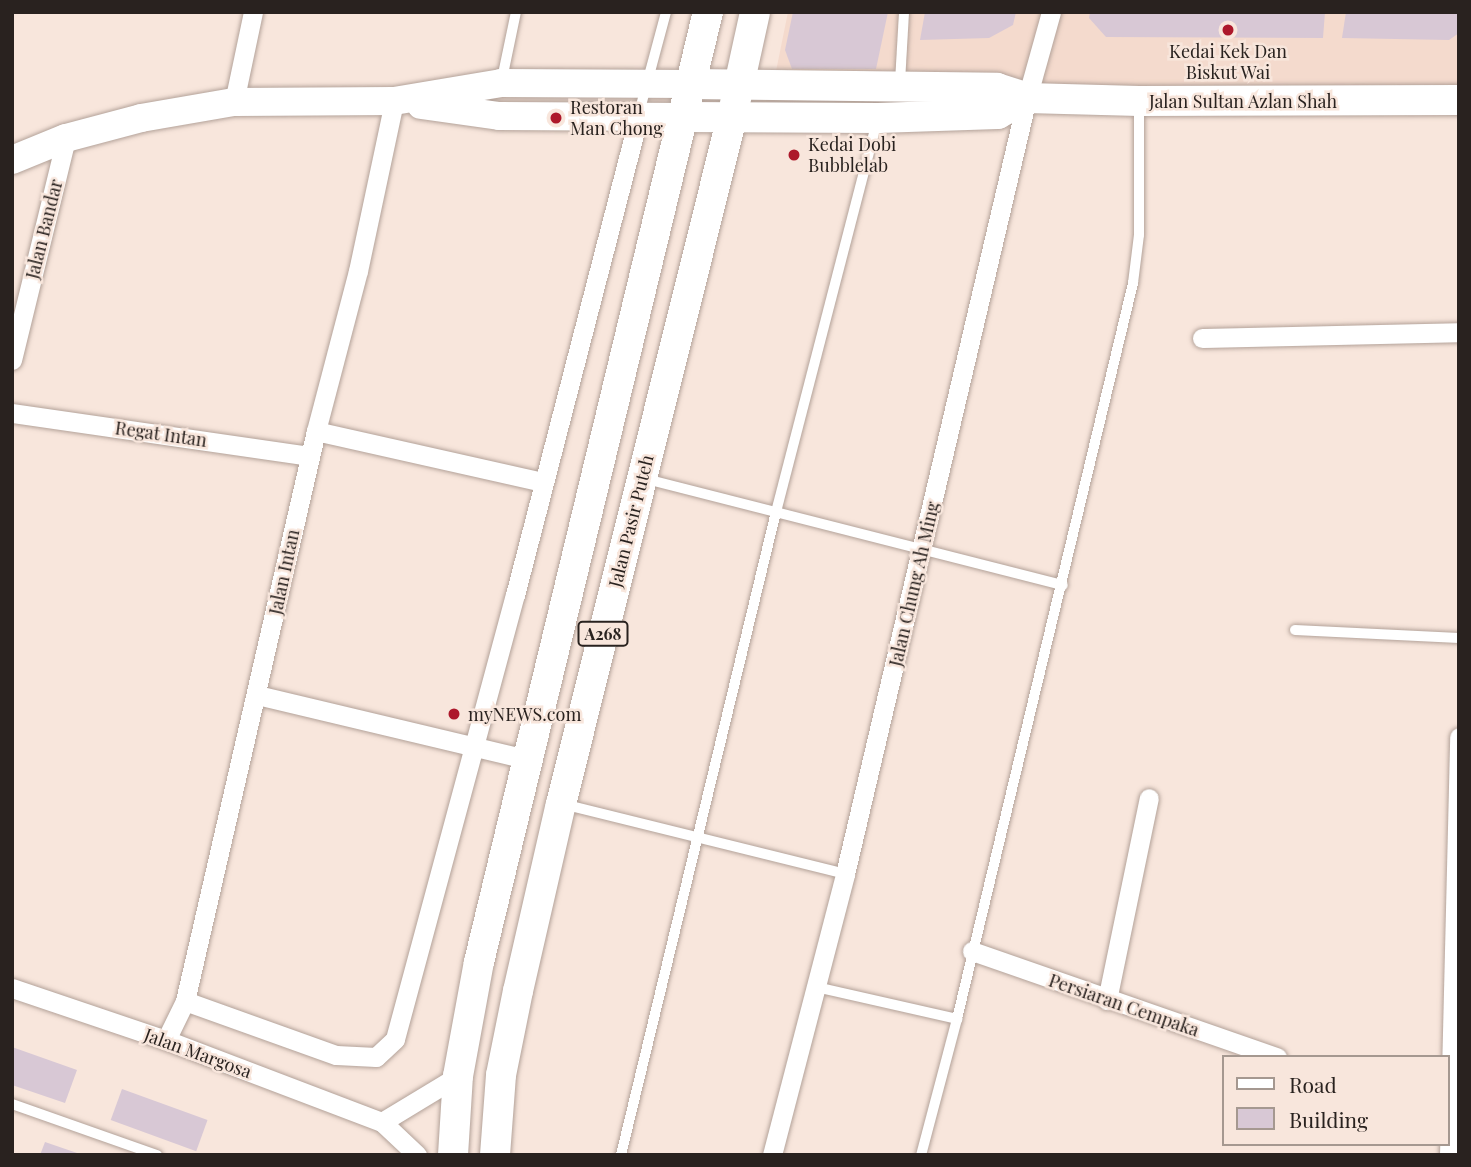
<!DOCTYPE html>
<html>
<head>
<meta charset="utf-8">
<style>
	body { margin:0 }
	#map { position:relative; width:1471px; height:1167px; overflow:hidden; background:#f8e6dc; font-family:"Playfair Display",serif }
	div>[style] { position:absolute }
	.built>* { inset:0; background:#f4dacd }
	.building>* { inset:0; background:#d8c8d5; transform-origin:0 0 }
	.roads { filter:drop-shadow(0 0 2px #b3a299) drop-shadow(0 0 2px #b3a299) }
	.service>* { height:10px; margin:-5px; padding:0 5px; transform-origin:5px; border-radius:5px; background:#fff }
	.minor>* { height:19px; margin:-9.5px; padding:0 9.5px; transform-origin:9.5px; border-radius:9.5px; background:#fff }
	.secondary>* { height:28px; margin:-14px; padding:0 14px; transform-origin:14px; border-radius:14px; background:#fff }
	.primary>* { height:30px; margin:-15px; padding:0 15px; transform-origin:15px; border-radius:15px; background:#fff }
	.dots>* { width:19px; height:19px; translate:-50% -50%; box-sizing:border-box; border:4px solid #f8e6dc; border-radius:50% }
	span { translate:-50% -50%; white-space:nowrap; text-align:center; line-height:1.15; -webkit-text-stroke:5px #f8e6dc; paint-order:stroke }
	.shield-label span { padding:2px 5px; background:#f8e6dc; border:2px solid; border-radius:5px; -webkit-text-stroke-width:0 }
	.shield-label { font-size:16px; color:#29221f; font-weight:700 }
	.poi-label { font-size:18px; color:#29221f }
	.left { translate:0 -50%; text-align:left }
	.street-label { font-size:18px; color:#29221f }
	.frame { position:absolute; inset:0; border:14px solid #29221f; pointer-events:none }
	.legend { position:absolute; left:1222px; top:1055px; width:228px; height:91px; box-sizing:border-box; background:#f8e6dc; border:2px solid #a59890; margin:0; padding:9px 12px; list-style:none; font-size:21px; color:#29221f }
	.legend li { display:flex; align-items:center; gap:14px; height:35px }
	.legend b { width:35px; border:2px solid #a59890 }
</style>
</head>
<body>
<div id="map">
	<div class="built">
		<div style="clip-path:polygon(788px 12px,1459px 12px,1459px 99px,773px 86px)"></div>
	</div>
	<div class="building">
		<div style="clip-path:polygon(793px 12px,888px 12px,876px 69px,792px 69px,785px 50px)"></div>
		<div style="clip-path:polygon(925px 12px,1016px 12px,1013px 25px,989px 38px,920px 40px)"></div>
		<div style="clip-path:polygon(1090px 12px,1325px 12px,1323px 38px,1106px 37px,1089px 18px)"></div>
		<div style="clip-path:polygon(1346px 12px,1459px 12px,1459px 33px,1449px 40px,1342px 38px)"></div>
		<div style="clip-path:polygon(12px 1047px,77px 1070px,65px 1103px,12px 1085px)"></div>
		<div style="left:122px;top:1089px;width:91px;height:33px;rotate:20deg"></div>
		<div style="clip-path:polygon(45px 1142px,80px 1154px,80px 1155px,40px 1155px)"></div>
	</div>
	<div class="roads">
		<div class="service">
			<div style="left:502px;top:79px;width:68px;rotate:-78.2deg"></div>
			<div style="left:900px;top:82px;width:70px;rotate:-86.7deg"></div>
			<div style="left:639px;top:113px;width:105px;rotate:-75deg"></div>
			<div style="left:646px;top:479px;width:430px;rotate:14.3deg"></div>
			<div style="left:1295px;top:630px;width:164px;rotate:2.8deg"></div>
			<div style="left:563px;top:804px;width:291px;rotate:13.9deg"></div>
			<div style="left:816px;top:987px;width:145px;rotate:12.8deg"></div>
			<div style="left:957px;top:1019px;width:141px;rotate:104.8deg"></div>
			<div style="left:957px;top:1019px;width:757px;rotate:-76.55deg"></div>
			<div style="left:1133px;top:283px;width:48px;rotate:-82.9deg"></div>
			<div style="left:1139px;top:235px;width:130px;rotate:-90deg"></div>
			<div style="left:12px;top:1104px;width:154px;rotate:19.4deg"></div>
			<div style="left:621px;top:1155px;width:661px;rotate:-76.45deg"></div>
			<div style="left:776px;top:512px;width:403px;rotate:-75.5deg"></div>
		</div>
		<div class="minor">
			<div style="left:234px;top:102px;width:92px;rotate:-78.1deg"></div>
			<div style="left:1202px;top:338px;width:257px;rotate:-1.3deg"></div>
			<div style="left:12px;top:360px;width:228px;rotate:-76.3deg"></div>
			<div style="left:12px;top:413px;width:301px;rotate:8.2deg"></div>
			<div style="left:316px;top:431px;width:232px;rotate:12.7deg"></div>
			<div style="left:257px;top:695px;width:280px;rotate:13.4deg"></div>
			<div style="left:972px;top:951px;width:323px;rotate:19.2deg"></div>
			<div style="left:12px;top:988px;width:163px;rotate:18.7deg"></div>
			<div style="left:166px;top:1040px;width:231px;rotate:20.8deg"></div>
			<div style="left:382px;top:1122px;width:48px;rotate:43.3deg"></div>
			<div style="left:1107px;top:1000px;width:206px;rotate:-78.3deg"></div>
			<div style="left:185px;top:1001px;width:160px;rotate:19.7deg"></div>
			<div style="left:336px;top:1055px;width:40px;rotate:2.9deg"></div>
			<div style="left:376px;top:1057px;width:26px;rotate:-43deg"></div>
			<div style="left:395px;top:1039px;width:460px;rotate:-74.9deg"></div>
			<div style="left:515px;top:595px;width:494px;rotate:-75.5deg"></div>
			<div style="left:166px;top:1040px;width:43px;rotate:-64deg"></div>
			<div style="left:185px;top:1001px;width:585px;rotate:-77.06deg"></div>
			<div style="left:316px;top:431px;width:165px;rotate:-75.3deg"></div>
			<div style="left:358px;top:271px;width:174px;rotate:-78deg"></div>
			<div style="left:382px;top:1122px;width:89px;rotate:-31.2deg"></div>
			<div style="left:772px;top:1155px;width:290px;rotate:-75.4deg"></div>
			<div style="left:845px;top:874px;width:797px;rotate:-76.8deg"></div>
			<div style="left:1027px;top:98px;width:89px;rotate:-74.4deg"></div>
			<div style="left:1449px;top:1155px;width:418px;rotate:-88.6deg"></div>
		</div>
		<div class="secondary">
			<div style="left:421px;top:105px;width:79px;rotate:8deg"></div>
			<div style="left:499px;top:116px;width:184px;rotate:0.3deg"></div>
			<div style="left:12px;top:160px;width:58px;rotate:-22.2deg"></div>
			<div style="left:66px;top:138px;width:78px;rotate:-14.9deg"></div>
			<div style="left:141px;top:118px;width:94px;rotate:-9.8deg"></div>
			<div style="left:234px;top:102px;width:160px;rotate:-0.4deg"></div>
			<div style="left:394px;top:101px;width:109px;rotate:-9.5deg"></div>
			<div style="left:501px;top:83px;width:190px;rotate:0.3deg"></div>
		</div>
		<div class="primary">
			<div style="left:691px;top:84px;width:306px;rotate:0.7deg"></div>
			<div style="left:997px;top:88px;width:32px;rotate:18deg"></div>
			<div style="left:1027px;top:98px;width:112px;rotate:1.5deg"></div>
			<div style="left:1139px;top:101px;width:320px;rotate:-0.2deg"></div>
			<div style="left:683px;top:117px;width:195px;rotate:0.3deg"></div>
			<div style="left:878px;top:118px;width:120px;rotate:-1.9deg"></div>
			<div style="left:998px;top:114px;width:33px;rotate:-29deg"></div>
			<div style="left:453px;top:1155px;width:79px;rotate:-86.4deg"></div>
			<div style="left:458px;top:1076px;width:116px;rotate:-79.6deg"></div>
			<div style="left:479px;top:962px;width:977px;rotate:-76.45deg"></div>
			<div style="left:495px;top:1155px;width:80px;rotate:-85.7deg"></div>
			<div style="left:501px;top:1075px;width:86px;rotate:-78.6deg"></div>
			<div style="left:518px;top:991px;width:192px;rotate:-77.1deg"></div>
			<div style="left:561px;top:804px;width:708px;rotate:-76.02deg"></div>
			<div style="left:732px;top:117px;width:107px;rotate:-77.6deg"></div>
		</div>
	</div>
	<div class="dots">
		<div style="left:1228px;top:30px;background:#ad182b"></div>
		<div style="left:556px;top:118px;background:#ad182b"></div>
		<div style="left:794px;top:155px;background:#ad182b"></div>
		<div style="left:454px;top:714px;background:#ad182b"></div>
	</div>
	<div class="shield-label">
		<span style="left:603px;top:634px">A268</span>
	</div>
	<div class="poi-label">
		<span style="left:1228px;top:62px">Kedai Kek Dan<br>Biskut Wai</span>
		<span class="left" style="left:570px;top:118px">Restoran<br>Man Chong</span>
		<span class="left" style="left:808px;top:155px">Kedai Dobi<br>Bubblelab</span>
		<span class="left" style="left:468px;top:714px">myNEWS.com</span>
	</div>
	<div class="street-label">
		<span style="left:1243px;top:101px">Jalan Sultan Azlan Shah</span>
		<span style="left:44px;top:229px;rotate:-76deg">Jalan Bandar</span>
		<span style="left:161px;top:434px;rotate:8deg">Regat Intan</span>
		<span style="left:631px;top:521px;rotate:-76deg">Jalan Pasir Puteh</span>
		<span style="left:284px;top:572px;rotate:-78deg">Jalan Intan</span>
		<span style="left:914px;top:584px;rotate:-77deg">Jalan Chung Ah Ming</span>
		<span style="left:1124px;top:1005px;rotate:19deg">Persiaran Cempaka</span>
		<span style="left:198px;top:1053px;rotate:20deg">Jalan Margosa</span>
	</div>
	<div class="frame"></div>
	<ul class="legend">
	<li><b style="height:9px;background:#fff"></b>Road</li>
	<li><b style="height:19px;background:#d8c8d5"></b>Building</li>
	</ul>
</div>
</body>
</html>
